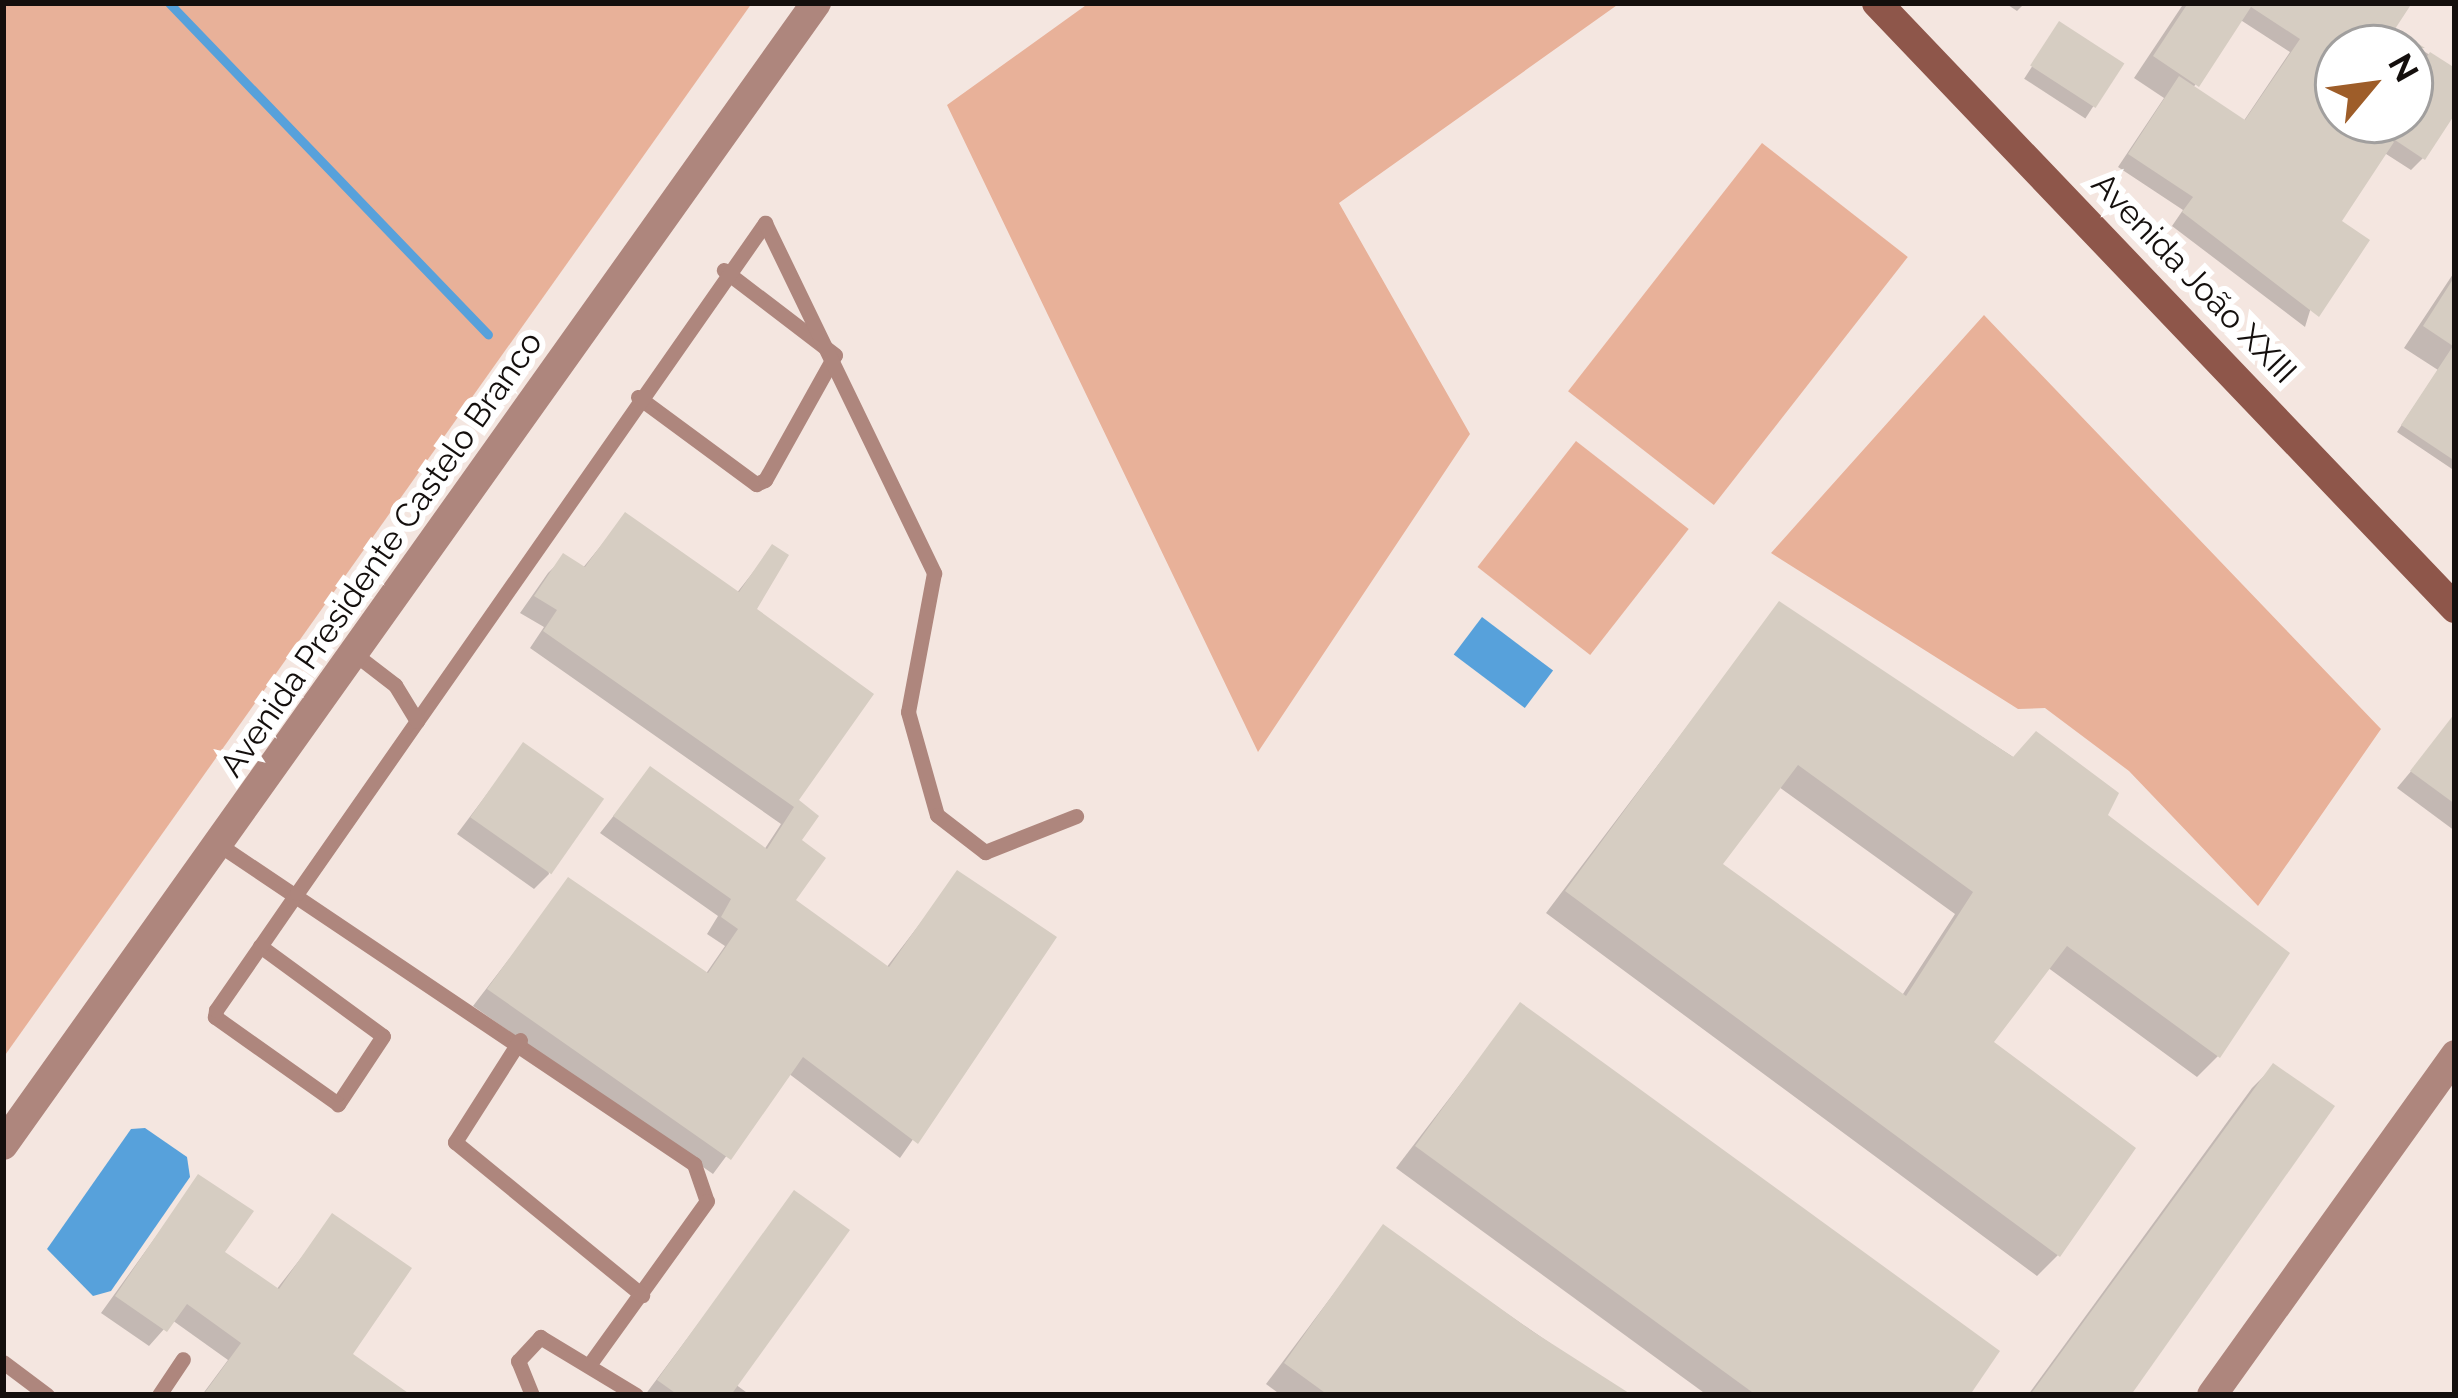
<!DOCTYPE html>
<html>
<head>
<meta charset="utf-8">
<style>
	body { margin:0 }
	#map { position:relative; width:2458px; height:1398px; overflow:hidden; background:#f4e6e0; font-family:Raleway,sans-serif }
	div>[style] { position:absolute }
	.green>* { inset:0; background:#e8b199; transform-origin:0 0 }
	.water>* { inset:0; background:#57a1db; transform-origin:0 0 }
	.shadow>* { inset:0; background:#0003; transform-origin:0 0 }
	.stream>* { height:9px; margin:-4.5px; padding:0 4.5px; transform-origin:4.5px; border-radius:4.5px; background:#57a1db }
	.building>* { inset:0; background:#d6cdc2; transform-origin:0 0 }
	.service>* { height:15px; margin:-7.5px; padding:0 7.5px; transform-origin:7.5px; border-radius:7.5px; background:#ae867d }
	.minor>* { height:30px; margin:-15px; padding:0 15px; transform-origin:15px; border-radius:15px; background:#ae867d }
	.tertiary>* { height:30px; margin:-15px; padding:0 15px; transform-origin:15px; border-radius:15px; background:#ae867d }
	.secondary>* { height:30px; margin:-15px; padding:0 15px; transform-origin:15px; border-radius:15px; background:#8e564a }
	span { translate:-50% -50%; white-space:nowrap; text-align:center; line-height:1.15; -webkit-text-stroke:12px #fff; paint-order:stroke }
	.street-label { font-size:33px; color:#140f0d }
	.frame { position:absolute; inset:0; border:6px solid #140f0d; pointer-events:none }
	.north { position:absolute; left:2314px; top:24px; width:120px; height:120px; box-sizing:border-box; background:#fff; border:3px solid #a19f9e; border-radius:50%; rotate:61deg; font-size:33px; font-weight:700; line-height:48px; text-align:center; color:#140f0d }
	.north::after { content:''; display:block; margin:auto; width:42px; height:54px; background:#9e5d29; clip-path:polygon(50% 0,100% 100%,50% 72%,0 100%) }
</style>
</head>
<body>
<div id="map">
	<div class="green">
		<div style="clip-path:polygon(3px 3px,752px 3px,3px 1058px)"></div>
		<div style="clip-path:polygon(1089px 3px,1620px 3px,1339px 203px,1470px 434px,1258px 752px,947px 105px)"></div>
		<div style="left:1762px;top:143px;width:185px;height:315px;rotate:38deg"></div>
		<div style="clip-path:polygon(1984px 315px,2381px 729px,2258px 906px,2129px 771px,2045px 708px,2018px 709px,1771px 553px)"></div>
		<div style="left:1576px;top:441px;width:143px;height:160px;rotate:38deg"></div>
	</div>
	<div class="water">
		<div style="left:1482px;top:617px;width:89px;height:47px;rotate:37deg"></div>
		<div style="clip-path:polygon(145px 1128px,187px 1157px,190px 1177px,111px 1291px,93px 1296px,47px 1249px,131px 1129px)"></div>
	</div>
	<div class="shadow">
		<div style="clip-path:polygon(2005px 3px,2025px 3px,2017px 11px)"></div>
		<div style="clip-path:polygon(evenodd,2184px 3px,2409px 3px,2391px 29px,2455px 72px,2455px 109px,2423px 158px,2411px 170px,2383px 152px,2337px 222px,2305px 327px,2172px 226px,2183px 210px,2118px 167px,2164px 98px,2134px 78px,2184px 3px,2239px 19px,2290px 52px,2243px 122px,2193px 88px,2239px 19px,2184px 3px,2338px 48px,2410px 48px,2410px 120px,2338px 120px,2338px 48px)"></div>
		<div style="left:2059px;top:25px;width:73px;height:64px;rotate:33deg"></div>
		<div style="clip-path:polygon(2455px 271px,2455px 471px,2397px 432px,2438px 370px,2404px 348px)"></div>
		<div style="clip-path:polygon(625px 516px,736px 594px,772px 548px,753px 609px,795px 801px,792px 901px,886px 968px,958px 874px,1053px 938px,900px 1158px,788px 1073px,713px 1174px,473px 1006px,569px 881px,705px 975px,725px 946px,707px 934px,718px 916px,600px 833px,650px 770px,764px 850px,781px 824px,530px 648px,544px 627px,520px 613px,548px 573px,564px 557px,582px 569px)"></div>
		<div style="clip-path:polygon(evenodd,1779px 605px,2104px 816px,2218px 1056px,2197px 1077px,2047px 967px,1990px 1043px,2058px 1255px,2037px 1276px,1546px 913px,1779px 605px,1779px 787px,1955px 914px,1901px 997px,1719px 865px,1779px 787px)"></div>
		<div style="clip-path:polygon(2443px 733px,2455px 742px,2455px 831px,2397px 788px)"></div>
		<div style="clip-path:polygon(523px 746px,549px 874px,534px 889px,457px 834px)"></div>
		<div style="clip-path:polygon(1520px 1006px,1966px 1395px,1707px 1395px,1396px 1168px)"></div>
		<div style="clip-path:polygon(2273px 1067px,2127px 1395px,2028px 1395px,2252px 1088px)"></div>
		<div style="clip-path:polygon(198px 1178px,221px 1252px,276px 1290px,333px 1217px,349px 1355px,405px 1395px,202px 1395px,228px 1360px,172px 1320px,149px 1346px,101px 1313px)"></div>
		<div style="clip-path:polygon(795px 1194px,735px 1384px,750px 1395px,645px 1395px)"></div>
		<div style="clip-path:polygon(1383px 1228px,1625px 1395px,1281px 1395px,1266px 1384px)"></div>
	</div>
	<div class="stream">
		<div style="left:169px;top:3px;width:460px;rotate:46.1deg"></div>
	</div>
	<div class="building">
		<div style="clip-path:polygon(2188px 3px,2412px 3px,2395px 29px,2425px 48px,2338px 48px,2338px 120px,2362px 120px,2394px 142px,2342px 221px,2370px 240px,2319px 317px,2182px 212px,2193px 197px,2128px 154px,2179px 76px,2245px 120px,2300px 39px,2251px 7px,2199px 87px,2153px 56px)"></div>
		<div style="left:2059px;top:21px;width:78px;height:53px;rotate:33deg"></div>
		<div style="clip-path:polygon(2430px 52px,2455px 68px,2455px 114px,2425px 160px,2365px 120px,2410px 120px,2410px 83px)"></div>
		<div style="clip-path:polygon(2455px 276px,2455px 461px,2401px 425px,2453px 346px,2423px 326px)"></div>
		<div style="clip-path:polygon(625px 512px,739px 592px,772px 544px,789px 555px,757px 609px,874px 694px,799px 800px,819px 816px,802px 840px,826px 858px,796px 900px,889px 967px,957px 870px,1057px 937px,918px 1144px,803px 1057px,731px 1160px,487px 989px,568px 877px,708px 973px,738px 929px,721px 917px,731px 899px,613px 816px,650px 766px,767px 849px,794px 807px,543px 631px,557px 610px,534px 596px,563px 553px,585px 567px)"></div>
		<div style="clip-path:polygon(evenodd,1779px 601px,2013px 757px,2036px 731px,2119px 793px,2108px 815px,2290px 953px,2220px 1058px,2067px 946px,1994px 1042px,2136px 1148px,2060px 1257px,1565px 891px,1779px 601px,1798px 765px,1973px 892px,1906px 996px,1723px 864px,1798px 765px)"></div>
		<div style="clip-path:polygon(2455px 713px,2455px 804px,2410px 771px)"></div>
		<div style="left:523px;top:742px;width:99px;height:92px;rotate:35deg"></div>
		<div style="clip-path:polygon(1520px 1002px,2000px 1351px,1970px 1395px,1756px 1395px,1415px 1146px)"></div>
		<div style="clip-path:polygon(2273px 1063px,2335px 1106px,2131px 1395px,2030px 1395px)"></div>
		<div style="clip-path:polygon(198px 1174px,254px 1211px,225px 1252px,279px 1289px,332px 1213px,412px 1268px,353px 1354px,411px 1395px,203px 1395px,241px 1343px,187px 1304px,167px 1332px,115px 1296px)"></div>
		<div style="clip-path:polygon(794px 1190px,850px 1230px,731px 1395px,678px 1395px,657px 1380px)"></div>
		<div style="clip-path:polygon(1383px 1224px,1532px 1331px,1632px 1395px,1328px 1395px,1284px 1363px)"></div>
	</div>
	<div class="service">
		<div style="left:638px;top:397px;width:147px;rotate:36.4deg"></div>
		<div style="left:756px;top:484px;width:10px;rotate:-24deg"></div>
		<div style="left:765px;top:480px;width:143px;rotate:-60.8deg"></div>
		<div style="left:835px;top:355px;width:140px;rotate:-142.6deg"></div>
		<div style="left:417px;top:721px;width:608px;rotate:-55.05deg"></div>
		<div style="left:765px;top:223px;width:389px;rotate:64.2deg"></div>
		<div style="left:934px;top:573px;width:141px;rotate:100.6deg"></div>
		<div style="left:908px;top:712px;width:107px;rotate:74.3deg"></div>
		<div style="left:937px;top:815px;width:61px;rotate:37.6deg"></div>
		<div style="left:985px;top:852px;width:98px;rotate:-21.6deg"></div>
		<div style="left:218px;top:844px;width:574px;rotate:33.91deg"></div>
		<div style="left:694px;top:1164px;width:39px;rotate:71deg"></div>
		<div style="left:707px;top:1201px;width:197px;rotate:125.7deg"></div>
		<div style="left:260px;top:946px;width:152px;rotate:36.2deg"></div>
		<div style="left:383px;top:1036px;width:82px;rotate:123.5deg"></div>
		<div style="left:338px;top:1104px;width:151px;rotate:-144.7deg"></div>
		<div style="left:215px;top:1017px;width:7px;rotate:-82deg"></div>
		<div style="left:216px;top:1010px;width:142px;rotate:-55.3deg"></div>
		<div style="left:297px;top:893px;width:210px;rotate:-55.1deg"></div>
		<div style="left:417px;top:721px;width:42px;rotate:-121.4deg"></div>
		<div style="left:395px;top:685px;width:49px;rotate:-142.4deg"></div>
		<div style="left:520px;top:1040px;width:121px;rotate:122.5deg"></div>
		<div style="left:455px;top:1142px;width:242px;rotate:39.3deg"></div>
		<div style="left:3px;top:1362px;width:55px;rotate:36.9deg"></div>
		<div style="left:159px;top:1395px;width:43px;rotate:-56.3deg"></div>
		<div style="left:532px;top:1395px;width:37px;rotate:-112deg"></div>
		<div style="left:518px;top:1361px;width:33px;rotate:-47deg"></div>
		<div style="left:540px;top:1337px;width:112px;rotate:31.1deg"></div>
	</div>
	<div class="minor">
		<div style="left:2212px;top:1395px;width:418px;rotate:-54.4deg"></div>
	</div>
	<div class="tertiary">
		<div style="left:3px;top:1145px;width:1402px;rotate:-54.55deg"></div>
	</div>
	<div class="secondary">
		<div style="left:1877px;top:3px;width:837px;rotate:46.31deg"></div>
	</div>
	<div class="street-label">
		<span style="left:2194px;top:278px;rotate:46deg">Avenida João XXIII</span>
		<span style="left:381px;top:554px;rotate:-55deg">Avenida Presidente Castelo Branco</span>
	</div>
	<div class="frame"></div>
	<div class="north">N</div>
</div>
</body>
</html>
